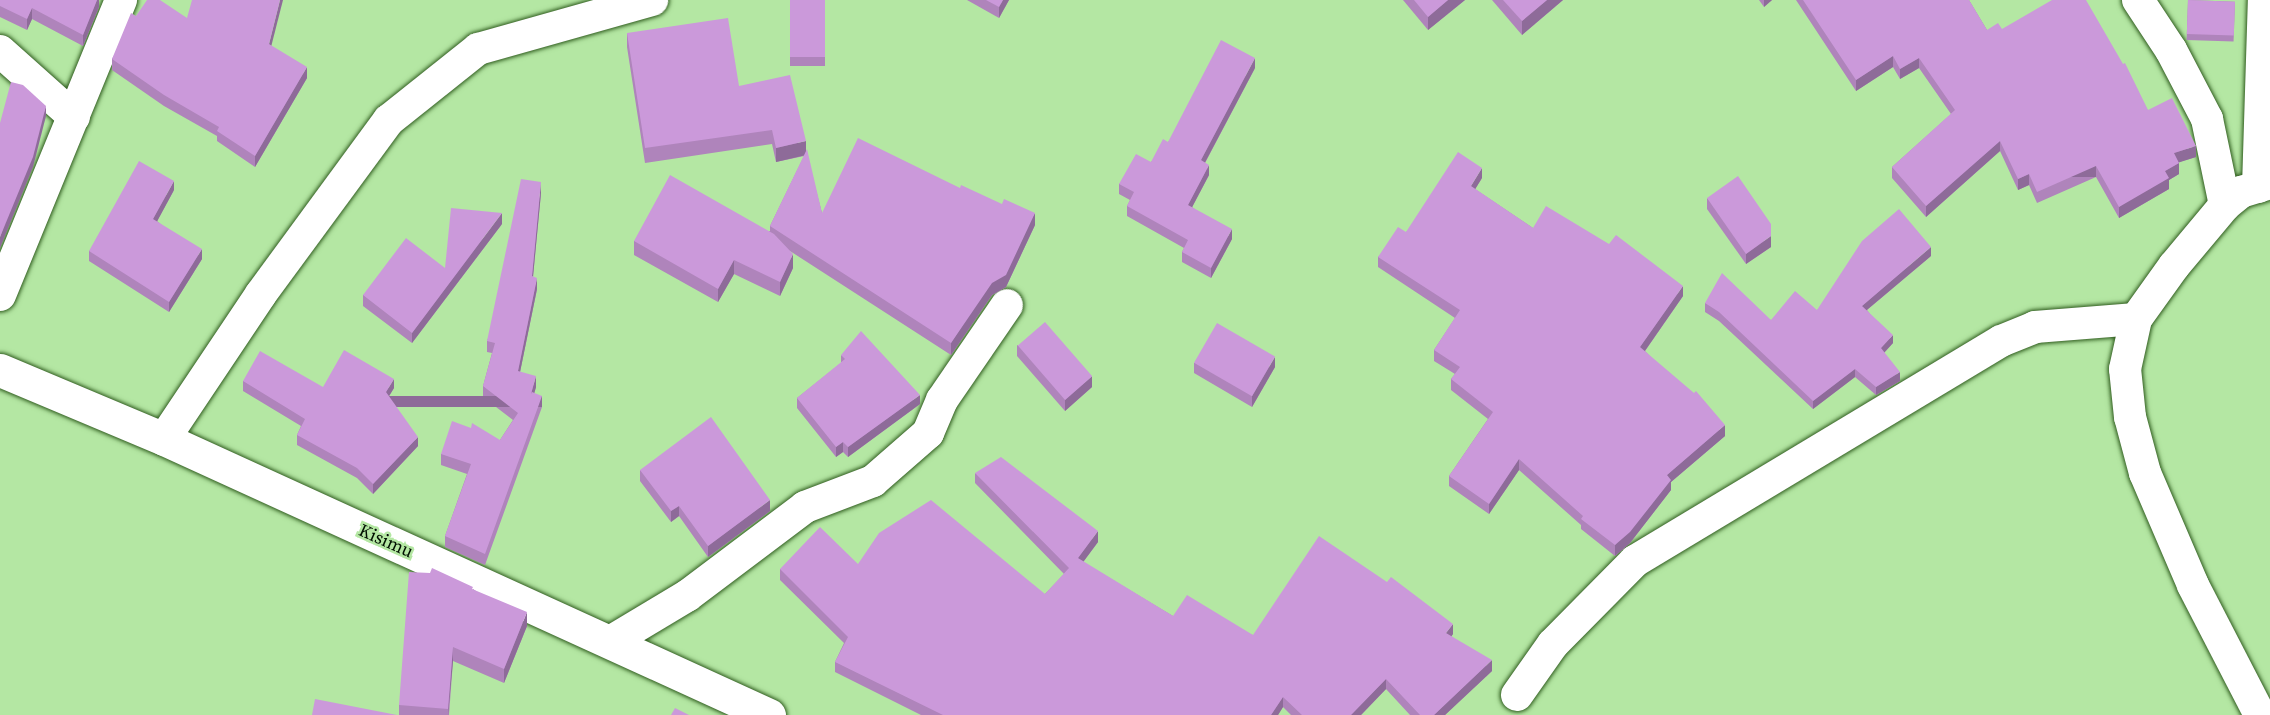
<!DOCTYPE html>
<html>
<head>
<meta charset="utf-8">
<style>
	body { margin:0 }
	#map { position:relative; width:2270px; height:715px; overflow:hidden; background:#b4e7a3; font-family:"Source Serif 4",serif }
	div>[style] { position:absolute }
	.roads { filter:drop-shadow(0 0 2px #305d1f) drop-shadow(0 0 2px #305d1f) }
	.minor>* { height:32px; margin:-16px; padding:0 16px; transform-origin:16px; border-radius:16px; background:#fff }
	.tertiary>* { height:33px; margin:-16.5px; padding:0 16.5px; transform-origin:16.5px; border-radius:16.5px; background:#fff }
	.wall>* { inset:0; background:#af84bb; transform-origin:0 0 }
	.shaded-wall>* { inset:0; background:#8e6b99; transform-origin:0 0 }
	.building>* { inset:0; background:#cb99da; transform-origin:0 0 }
	span { translate:-50% -50%; white-space:nowrap; text-align:center; line-height:1.15; -webkit-text-stroke:5px #b4e7a3; paint-order:stroke }
	.street-label { font-size:18px; color:#011000 }
</style>
</head>
<body>
<div id="map">
	<div class="roads">
		<div class="minor">
			<div style="left:2138px;top:0;width:60px;rotate:56.6deg"></div>
			<div style="left:2171px;top:50px;width:78px;rotate:62.4deg"></div>
			<div style="left:2207px;top:119px;width:88px;rotate:78.2deg"></div>
			<div style="left:0;top:51px;width:99px;rotate:41.7deg"></div>
			<div style="left:2258px;top:187px;width:187px;rotate:-88.2deg"></div>
			<div style="left:0;top:295px;width:319px;rotate:-67.7deg"></div>
			<div style="left:164px;top:439px;width:174px;rotate:-56.2deg"></div>
			<div style="left:261px;top:294px;width:216px;rotate:-53.7deg"></div>
			<div style="left:389px;top:120px;width:114px;rotate:-38.6deg"></div>
			<div style="left:478px;top:49px;width:181px;rotate:-15.7deg"></div>
			<div style="left:610px;top:642px;width:90px;rotate:-30.9deg"></div>
			<div style="left:687px;top:596px;width:148px;rotate:-37deg"></div>
			<div style="left:805px;top:507px;width:73px;rotate:-20.9deg"></div>
			<div style="left:873px;top:481px;width:73px;rotate:-41.1deg"></div>
			<div style="left:928px;top:433px;width:36px;rotate:-67deg"></div>
			<div style="left:942px;top:400px;width:115px;rotate:-55.6deg"></div>
			<div style="left:1517px;top:695px;width:62px;rotate:-54.8deg"></div>
			<div style="left:1553px;top:644px;width:117px;rotate:-45.3deg"></div>
			<div style="left:1635px;top:561px;width:427px;rotate:-31deg"></div>
			<div style="left:2001px;top:341px;width:37px;rotate:-22deg"></div>
			<div style="left:2035px;top:327px;width:101px;rotate:-4.5deg"></div>
			<div style="left:2260px;top:715px;width:146px;rotate:-117.3deg"></div>
			<div style="left:2193px;top:585px;width:122px;rotate:-113.2deg"></div>
			<div style="left:2145px;top:473px;width:58px;rotate:-105deg"></div>
			<div style="left:2130px;top:417px;width:48px;rotate:-95.9deg"></div>
			<div style="left:2125px;top:369px;width:51px;rotate:-77.6deg"></div>
			<div style="left:2136px;top:319px;width:65px;rotate:-54.4deg"></div>
			<div style="left:2174px;top:266px;width:80px;rotate:-50.1deg"></div>
			<div style="left:2225px;top:205px;width:21px;rotate:-39deg"></div>
			<div style="left:2241px;top:192px;width:30px;rotate:-17deg"></div>
		</div>
		<div class="tertiary">
			<div style="left:0;top:370px;width:178px;rotate:22.8deg"></div>
			<div style="left:164px;top:439px;width:665px;rotate:24.52deg"></div>
		</div>
	</div>
	<div class="wall">
		<div style="clip-path:polygon(0 0,99px 0,99px 7px,83px 46px,32px 19px,27px 30px,0 17px)"></div>
		<div style="left:790px;top:0;width:35px;height:66px"></div>
		<div style="clip-path:polygon(967px 0,1009px 0,999px 18px)"></div>
		<div style="clip-path:polygon(1403px 0,1465px 0,1428px 30px)"></div>
		<div style="clip-path:polygon(1492px 0,1563px 0,1522px 35px)"></div>
		<div style="clip-path:polygon(1759px 0,1772px 0,1764px 7px)"></div>
		<div style="clip-path:polygon(1796px 0,1969px 0,1987px 30px,2002px 29px,2148px 110px,2196px 157px,2179px 162px,2179px 174px,2169px 180px,2169px 189px,2119px 218px,2096px 177px,2037px 203px,2029px 185px,2018px 190px,2000px 151px,1926px 217px,1892px 178px,1892px 167px,1951px 114px,1919px 68px,1900px 79px,1893px 67px,1856px 91px)"></div>
		<div style="left:2188px;top:0;width:47px;height:40px;rotate:2deg"></div>
		<div style="clip-path:polygon(136px 16px,187px 18px,271px 46px,307px 78px,255px 167px,217px 141px,217px 136px,164px 106px,112px 70px,112px 59px)"></div>
		<div style="clip-path:polygon(627px 33px,739px 86px,806px 152px,822px 213px,1035px 225px,1006px 287px,992px 295px,951px 355px,790px 251px,793px 268px,780px 296px,734px 274px,718px 302px,634px 255px,634px 241px,770px 231px,770px 226px,804px 156px,776px 162px,772px 144px,645px 163px,627px 47px)"></div>
		<div style="clip-path:polygon(1255px 68px,1205px 163px,1209px 175px,1192px 207px,1232px 239px,1211px 278px,1182px 262px,1182px 252px,1184px 248px,1127px 216px,1127px 206px,1130px 200px,1119px 194px,1119px 184px,1151px 162px,1168px 142px)"></div>
		<div style="clip-path:polygon(1482px 178px,1475px 189px,1533px 228px,1683px 296px,1645px 351px,1725px 436px,1671px 482px,1671px 490px,1630px 543px,1615px 556px,1581px 529px,1581px 525px,1519px 470px,1489px 514px,1449px 486px,1449px 476px,1488px 419px,1451px 390px,1451px 379px,1455px 374px,1434px 361px,1434px 350px,1455px 318px,1378px 267px,1378px 257px,1406px 232px)"></div>
		<div style="clip-path:polygon(174px 190px,157px 221px,202px 259px,169px 312px,89px 261px,89px 251px)"></div>
		<div style="clip-path:polygon(541px 193px,533px 277px,537px 289px,520px 372px,536px 387px,534px 393px,542px 407px,485px 565px,445px 547px,445px 536px,467px 474px,441px 465px,441px 454px,500px 440px,513px 420px,483px 397px,483px 386px,492px 353px,487px 352px,487px 341px)"></div>
		<div style="clip-path:polygon(1707px 198px,1771px 247px,1746px 264px,1707px 209px)"></div>
		<div style="clip-path:polygon(502px 224px,412px 343px,363px 306px,363px 295px,445px 268px)"></div>
		<div style="clip-path:polygon(1931px 256px,1867px 310px,1893px 343px,1884px 353px,1900px 381px,1876px 395px,1855px 377px,1813px 409px,1719px 321px,1705px 312px,1705px 303px,1771px 320px,1817px 310px)"></div>
		<div style="clip-path:polygon(1017px 345px,1092px 387px,1065px 411px,1017px 356px)"></div>
		<div style="clip-path:polygon(841px 355px,920px 404px,848px 457px,843px 452px,836px 457px,797px 408px,797px 398px,841px 363px)"></div>
		<div style="clip-path:polygon(1194px 363px,1275px 367px,1252px 407px,1194px 373px)"></div>
		<div style="clip-path:polygon(243px 381px,323px 387px,394px 388px,389px 396px,418px 446px,373px 494px,357px 478px,297px 445px,297px 435px,301px 426px,243px 391px)"></div>
		<div style="clip-path:polygon(640px 470px,770px 511px,708px 557px,679px 516px,671px 522px,640px 481px)"></div>
		<div style="clip-path:polygon(975px 473px,1098px 542px,1083px 562px,1173px 616px,1253px 635px,1453px 634px,1451px 636px,1492px 671px,1445px 715px,1410px 715px,1386px 689px,1361px 715px,1291px 715px,1283px 707px,1278px 715px,921px 715px,835px 672px,835px 662px,844px 643px,780px 580px,780px 569px,858px 564px,1045px 594px,1064px 574px,975px 483px)"></div>
		<div style="clip-path:polygon(473px 589px,527px 626px,504px 683px,453px 661px,449px 715px,399px 715px,399px 705px)"></div>
	</div>
	<div class="shaded-wall">
		<div style="clip-path:polygon(97px 0,99px 0,99px 7px,83px 46px,83px 35px)"></div>
		<div style="clip-path:polygon(280px 0,283px 0,269px 55px,269px 44px)"></div>
		<div style="clip-path:polygon(1003px 0,1009px 0,999px 18px,999px 7px)"></div>
		<div style="clip-path:polygon(1448px 0,1465px 0,1428px 30px,1428px 17px)"></div>
		<div style="clip-path:polygon(1547px 0,1563px 0,1522px 35px,1522px 21px)"></div>
		<div style="clip-path:polygon(1764px 0,1772px 0,1764px 7px)"></div>
		<div style="clip-path:polygon(32px 8px,32px 19px,27px 30px,27px 19px)"></div>
		<div style="clip-path:polygon(1893px 56px,1893px 67px,1856px 91px,1856px 80px)"></div>
		<div style="clip-path:polygon(1255px 58px,1255px 68px,1201px 170px,1201px 160px)"></div>
		<div style="clip-path:polygon(1919px 58px,1919px 68px,1900px 79px,1900px 69px)"></div>
		<div style="clip-path:polygon(307px 67px,307px 78px,255px 167px,255px 156px)"></div>
		<div style="clip-path:polygon(46px 106px,46px 116px,33px 167px,0 248px,0 237px)"></div>
		<div style="clip-path:polygon(806px 141px,806px 155px,776px 162px,776px 148px)"></div>
		<div style="clip-path:polygon(2000px 141px,2000px 151px,1926px 217px,1926px 206px)"></div>
		<div style="clip-path:polygon(2196px 146px,2196px 157px,2174px 164px,2174px 153px)"></div>
		<div style="clip-path:polygon(2179px 163px,2179px 174px,2169px 180px,2169px 189px,2119px 218px,2119px 207px,2165px 171px)"></div>
		<div style="clip-path:polygon(1209px 165px,1209px 175px,1188px 215px,1188px 205px)"></div>
		<div style="left:2096px;top:166px;width:11px;height:64px;rotate:90deg"></div>
		<div style="clip-path:polygon(1482px 168px,1482px 178px,1471px 196px,1471px 186px)"></div>
		<div style="clip-path:polygon(2029px 174px,2029px 185px,2018px 190px,2018px 179px)"></div>
		<div style="clip-path:polygon(174px 181px,174px 190px,153px 229px,153px 219px)"></div>
		<div style="clip-path:polygon(541px 182px,541px 193px,532px 287px,532px 276px)"></div>
		<div style="clip-path:polygon(502px 213px,502px 224px,412px 343px,412px 333px)"></div>
		<div style="clip-path:polygon(1035px 213px,1035px 225px,1006px 287px,992px 295px,951px 355px,951px 343px)"></div>
		<div style="clip-path:polygon(1232px 229px,1232px 239px,1211px 278px,1211px 268px)"></div>
		<div style="clip-path:polygon(1771px 236px,1771px 247px,1746px 264px,1746px 254px)"></div>
		<div style="clip-path:polygon(1931px 247px,1931px 256px,1862px 314px,1862px 306px)"></div>
		<div style="clip-path:polygon(202px 249px,202px 259px,169px 312px,169px 302px)"></div>
		<div style="clip-path:polygon(793px 254px,793px 268px,780px 296px,780px 282px)"></div>
		<div style="clip-path:polygon(734px 260px,734px 274px,718px 302px,718px 289px)"></div>
		<div style="clip-path:polygon(537px 278px,537px 289px,518px 382px,518px 371px)"></div>
		<div style="clip-path:polygon(1683px 286px,1683px 296px,1640px 358px,1640px 347px)"></div>
		<div style="clip-path:polygon(1893px 335px,1893px 343px,1881px 356px,1881px 348px)"></div>
		<div style="clip-path:polygon(1275px 357px,1275px 367px,1252px 407px,1252px 396px)"></div>
		<div style="clip-path:polygon(1855px 369px,1855px 377px,1813px 409px,1813px 401px)"></div>
		<div style="clip-path:polygon(1900px 372px,1900px 381px,1876px 395px,1876px 387px)"></div>
		<div style="clip-path:polygon(536px 376px,536px 387px,531px 405px,531px 394px)"></div>
		<div style="clip-path:polygon(1092px 376px,1092px 387px,1065px 411px,1065px 400px)"></div>
		<div style="clip-path:polygon(394px 379px,394px 388px,386px 401px,386px 392px)"></div>
		<div style="clip-path:polygon(920px 395px,920px 404px,848px 457px,848px 447px)"></div>
		<div style="left:542px;top:396px;width:11px;height:168px;rotate:90deg"></div>
		<div style="clip-path:polygon(1725px 425px,1725px 436px,1671px 482px,1671px 490px,1630px 543px,1615px 556px,1615px 545px,1667px 475px)"></div>
		<div style="clip-path:polygon(418px 437px,418px 446px,373px 494px,373px 484px)"></div>
		<div style="clip-path:polygon(843px 442px,843px 452px,836px 457px,836px 447px)"></div>
		<div style="clip-path:polygon(1519px 459px,1519px 470px,1489px 514px,1489px 504px)"></div>
		<div style="clip-path:polygon(770px 500px,770px 511px,708px 557px,708px 546px)"></div>
		<div style="clip-path:polygon(679px 506px,679px 516px,671px 522px,671px 511px)"></div>
		<div style="clip-path:polygon(1098px 531px,1098px 542px,1078px 569px,1078px 558px)"></div>
		<div style="clip-path:polygon(527px 612px,527px 626px,504px 683px,504px 669px)"></div>
		<div style="clip-path:polygon(1453px 624px,1453px 634px,1446px 644px,1446px 633px)"></div>
		<div style="clip-path:polygon(453px 647px,453px 661px,448px 715px,448px 709px)"></div>
		<div style="clip-path:polygon(1492px 660px,1492px 671px,1445px 715px,1434px 715px)"></div>
		<div style="clip-path:polygon(1386px 679px,1386px 689px,1361px 715px,1351px 715px)"></div>
		<div style="clip-path:polygon(1283px 697px,1283px 707px,1278px 715px,1271px 715px)"></div>
	</div>
	<div class="building">
		<div style="clip-path:polygon(0 0,97px 0,83px 35px,32px 8px,27px 19px,0 6px)"></div>
		<div style="clip-path:polygon(147px 0,160px 0,187px 18px,192px 0,280px 0,269px 44px,307px 67px,255px 156px,217px 131px,219px 127px,164px 95px,112px 59px,131px 13px,136px 16px)"></div>
		<div style="left:790px;top:0;width:35px;height:57px"></div>
		<div style="clip-path:polygon(986px 0,1003px 0,999px 7px)"></div>
		<div style="clip-path:polygon(1414px 0,1448px 0,1428px 17px)"></div>
		<div style="clip-path:polygon(1503px 0,1547px 0,1522px 21px)"></div>
		<div style="clip-path:polygon(1803px 0,1969px 0,1987px 30px,1998px 23px,2002px 29px,2052px 0,2086px 0,2123px 64px,2125px 63px,2148px 110px,2172px 98px,2196px 146px,2174px 153px,2179px 163px,2165px 171px,2169px 178px,2119px 207px,2096px 166px,2037px 192px,2029px 174px,2018px 179px,2000px 141px,1926px 206px,1892px 167px,1955px 110px,1919px 58px,1900px 69px,1893px 56px,1856px 80px)"></div>
		<div style="left:2188px;top:0;width:47px;height:34px;rotate:2deg"></div>
		<div style="clip-path:polygon(728px 18px,739px 86px,790px 75px,806px 141px,776px 148px,772px 130px,645px 148px,627px 33px)"></div>
		<div style="clip-path:polygon(1221px 40px,1255px 58px,1201px 160px,1209px 165px,1188px 205px,1232px 229px,1211px 268px,1182px 252px,1188px 240px,1127px 206px,1134px 192px,1119px 184px,1136px 154px,1151px 162px,1163px 139px,1168px 142px)"></div>
		<div style="clip-path:polygon(11px 82px,23px 85px,46px 106px,33px 157px,0 237px,0 123px)"></div>
		<div style="clip-path:polygon(858px 138px,960px 188px,961px 185px,1002px 204px,1004px 199px,1035px 213px,1006px 275px,992px 283px,951px 343px,770px 226px,807px 149px,822px 213px)"></div>
		<div style="clip-path:polygon(1458px 152px,1482px 168px,1471px 186px,1533px 228px,1546px 206px,1609px 244px,1616px 235px,1683px 286px,1640px 347px,1694px 393px,1696px 391px,1725px 425px,1667px 475px,1671px 480px,1630px 532px,1615px 545px,1581px 519px,1583px 516px,1519px 459px,1489px 504px,1449px 476px,1493px 412px,1451px 379px,1460px 367px,1434px 350px,1460px 310px,1378px 257px,1398px 227px,1406px 232px)"></div>
		<div style="clip-path:polygon(139px 161px,174px 181px,153px 219px,202px 249px,169px 302px,89px 251px)"></div>
		<div style="clip-path:polygon(670px 175px,774px 234px,793px 254px,780px 282px,734px 260px,718px 289px,634px 241px)"></div>
		<div style="clip-path:polygon(1738px 176px,1771px 224px,1771px 236px,1746px 254px,1707px 198px)"></div>
		<div style="clip-path:polygon(521px 179px,541px 182px,532px 276px,537px 278px,518px 371px,536px 376px,531px 394px,532px 392px,542px 396px,485px 554px,445px 536px,471px 464px,441px 454px,452px 421px,471px 428px,472px 423px,500px 440px,518px 413px,483px 386px,495px 343px,487px 341px)"></div>
		<div style="clip-path:polygon(451px 208px,502px 213px,412px 333px,363px 295px,406px 238px,445px 268px)"></div>
		<div style="clip-path:polygon(1899px 209px,1931px 247px,1862px 306px,1893px 335px,1881px 348px,1900px 372px,1876px 387px,1855px 369px,1813px 401px,1719px 312px,1705px 303px,1722px 273px,1771px 320px,1795px 291px,1817px 310px,1862px 241px)"></div>
		<div style="left:1045px;top:322px;width:72px;height:36px;rotate:49deg"></div>
		<div style="left:1217px;top:323px;width:67px;height:46px;rotate:30deg"></div>
		<div style="clip-path:polygon(861px 331px,920px 395px,848px 447px,843px 442px,836px 447px,797px 398px,845px 359px,841px 355px)"></div>
		<div style="clip-path:polygon(344px 350px,394px 379px,386px 392px,418px 437px,373px 484px,357px 468px,297px 435px,305px 419px,243px 381px,260px 351px,323px 387px)"></div>
		<div style="clip-path:polygon(711px 417px,770px 500px,708px 546px,679px 506px,671px 511px,640px 470px)"></div>
		<div style="clip-path:polygon(1001px 457px,1098px 531px,1078px 558px,1173px 616px,1187px 595px,1253px 635px,1319px 536px,1387px 582px,1391px 577px,1453px 624px,1446px 633px,1492px 660px,1434px 715px,1420px 715px,1386px 679px,1351px 715px,1302px 715px,1283px 697px,1271px 715px,943px 715px,835px 662px,848px 637px,780px 569px,820px 527px,858px 564px,879px 533px,931px 500px,1045px 594px,1069px 568px,975px 473px)"></div>
		<div style="clip-path:polygon(432px 568px,473px 587px,472px 589px,527px 612px,504px 669px,453px 647px,448px 709px,399px 705px,409px 572px,430px 573px)"></div>
		<div style="clip-path:polygon(315px 699px,397px 715px,312px 715px)"></div>
		<div style="clip-path:polygon(675px 708px,689px 715px,671px 715px)"></div>
	</div>
	<div class="street-label">
		<span style="left:386px;top:541px;rotate:24deg">Kisimu</span>
	</div>
</div>
</body>
</html>
